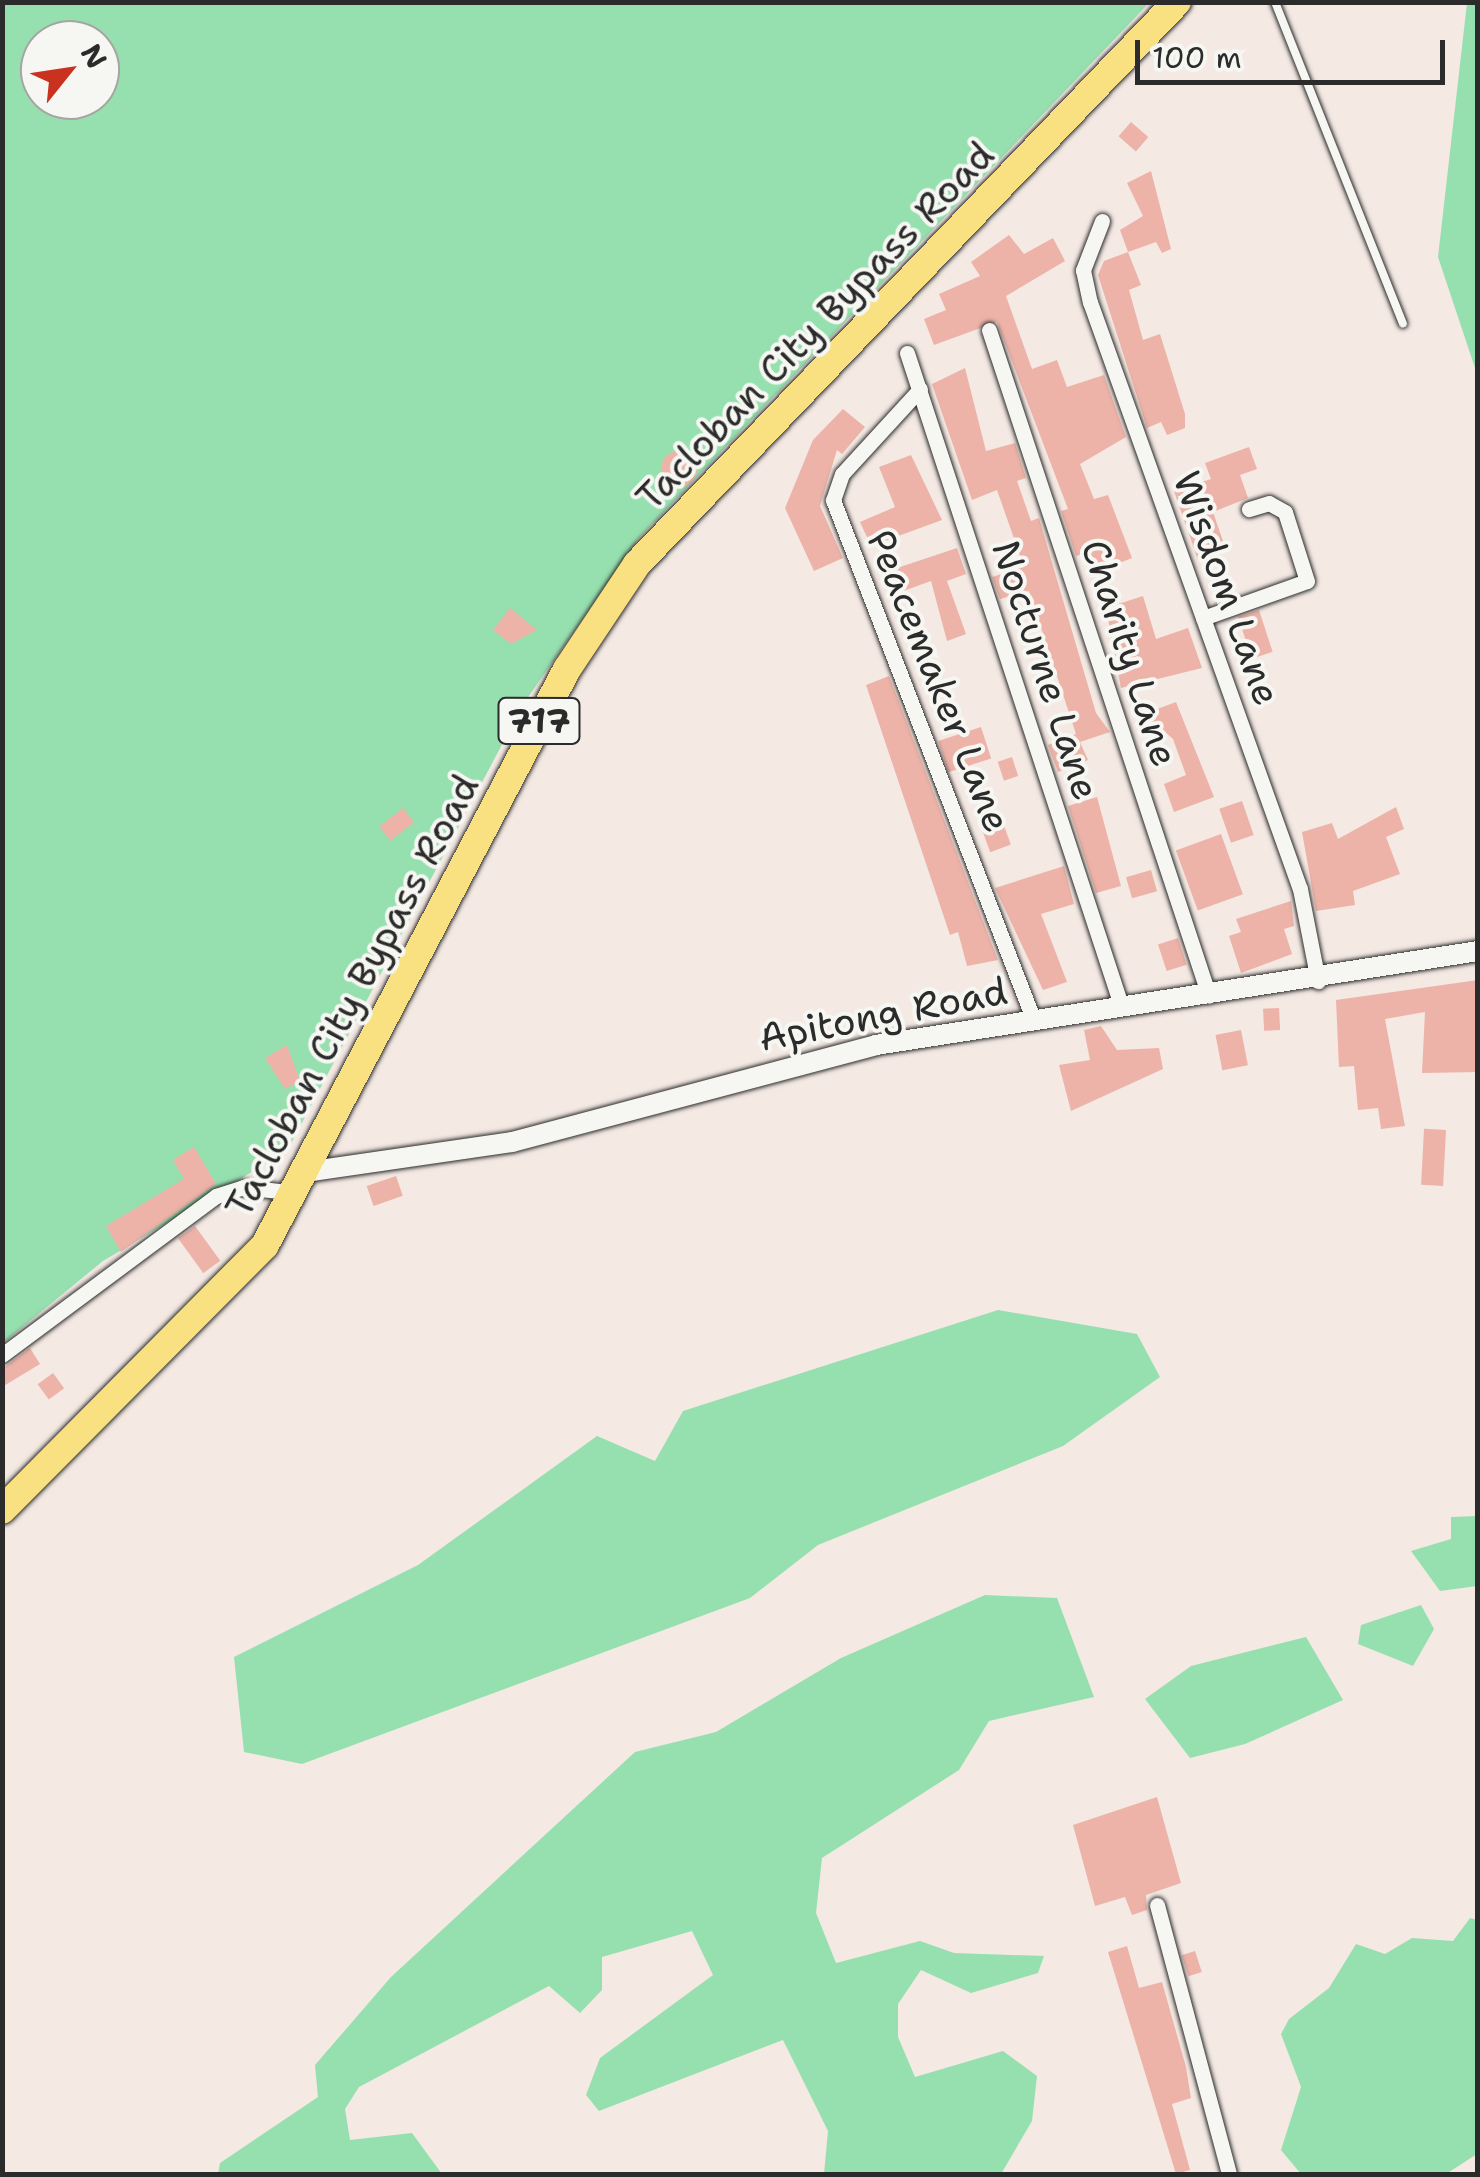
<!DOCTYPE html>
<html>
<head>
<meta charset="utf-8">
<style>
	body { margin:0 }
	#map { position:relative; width:1480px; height:2177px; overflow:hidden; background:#f4e9e3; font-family:"Shantell Sans",sans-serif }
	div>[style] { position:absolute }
	.green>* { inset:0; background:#96e0af }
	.building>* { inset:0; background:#edb3a8; transform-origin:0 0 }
	.round { border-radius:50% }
	.roads { filter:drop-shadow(0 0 2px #2b2b2b) drop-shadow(0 0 2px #2b2b2b) }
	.service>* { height:8px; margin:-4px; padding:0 4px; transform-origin:4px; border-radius:4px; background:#f6f6f2 }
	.minor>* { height:15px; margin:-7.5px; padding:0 7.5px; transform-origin:7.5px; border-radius:7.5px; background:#f6f6f2 }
	.tertiary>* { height:20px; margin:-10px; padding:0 10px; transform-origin:10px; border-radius:10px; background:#f6f6f2 }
	.trunk>* { height:28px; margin:-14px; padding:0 14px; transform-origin:14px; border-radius:14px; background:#f9e181 }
	span { translate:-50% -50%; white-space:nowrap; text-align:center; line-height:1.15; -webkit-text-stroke:8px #f6f6f2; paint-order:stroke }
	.shield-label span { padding:2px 8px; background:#f6f6f2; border:2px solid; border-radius:8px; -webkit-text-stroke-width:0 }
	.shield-label { font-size:35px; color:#2b2b2b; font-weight:700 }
	.street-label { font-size:38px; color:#2b2b2b }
	.frame { position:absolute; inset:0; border:5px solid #2b2b2b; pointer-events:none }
	.north { position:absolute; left:20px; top:20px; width:100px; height:100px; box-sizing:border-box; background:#f6f6f2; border:2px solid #a5a5a2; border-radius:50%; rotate:60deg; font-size:28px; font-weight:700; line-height:40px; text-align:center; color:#2b2b2b }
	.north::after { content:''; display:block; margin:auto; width:35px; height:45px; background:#c8321e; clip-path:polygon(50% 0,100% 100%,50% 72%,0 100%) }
	.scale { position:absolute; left:1135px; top:40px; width:310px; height:45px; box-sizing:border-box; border:5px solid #2b2b2b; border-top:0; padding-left:12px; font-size:30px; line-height:35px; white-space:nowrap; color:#2b2b2b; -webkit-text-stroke:8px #f6f6f2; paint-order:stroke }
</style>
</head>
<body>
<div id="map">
	<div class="green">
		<div style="clip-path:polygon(evenodd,3px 3px,1149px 3px,638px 539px,524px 703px,287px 1151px,103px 1261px,3px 1343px,3px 3px,40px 40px,100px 40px,100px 100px,40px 100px,40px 40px)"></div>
		<div style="clip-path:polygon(1467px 3px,1478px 3px,1477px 374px,1438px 257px)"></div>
		<div style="clip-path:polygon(998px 1310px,1137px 1334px,1160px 1377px,1063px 1446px,818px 1545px,750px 1598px,302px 1764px,244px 1752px,234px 1657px,418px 1565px,597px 1436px,655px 1461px,683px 1411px)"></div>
		<div style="clip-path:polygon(1477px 1516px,1477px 1586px,1440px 1591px,1411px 1551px,1451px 1539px,1451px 1517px)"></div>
		<div style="clip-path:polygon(985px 1595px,1057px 1598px,1094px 1697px,989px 1721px,959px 1770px,822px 1858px,816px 1913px,836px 1963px,920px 1941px,954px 1953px,1044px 1956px,1038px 1973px,971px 1993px,921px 1970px,898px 2004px,898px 2037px,915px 2077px,1003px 2051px,1037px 2076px,1032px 2121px,1001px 2174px,824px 2174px,828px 2131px,783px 2040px,599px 2111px,586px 2095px,600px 2058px,713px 1975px,692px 1931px,602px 1957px,602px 1990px,580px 2013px,549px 1986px,359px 2087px,345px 2109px,350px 2140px,412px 2133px,442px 2174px,218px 2174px,220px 2163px,318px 2097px,315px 2065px,391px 1977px,635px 1752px,716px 1732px,841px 1658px)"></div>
		<div style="clip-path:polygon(1421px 1605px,1434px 1629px,1413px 1666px,1358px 1644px,1361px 1625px)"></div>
		<div style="clip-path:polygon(1306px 1637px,1343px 1700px,1245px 1744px,1190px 1758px,1145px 1699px,1191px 1666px)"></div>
		<div style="clip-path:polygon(1470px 1918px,1478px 1920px,1477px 2154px,1446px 2174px,1301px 2174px,1281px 2150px,1301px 2087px,1281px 2034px,1289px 2019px,1329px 1988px,1356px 1944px,1385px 1954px,1412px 1938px,1453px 1941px)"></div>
	</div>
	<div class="building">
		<div style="left:1131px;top:122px;width:23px;height:19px;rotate:41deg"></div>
		<div style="clip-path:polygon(1151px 171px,1171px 249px,1162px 253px,1156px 242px,1128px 252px,1120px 230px,1143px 216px,1127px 183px)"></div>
		<div style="clip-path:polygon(1009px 235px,1024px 254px,1053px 238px,1065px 261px,1006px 296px,1032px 369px,1057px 360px,1067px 387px,1104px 375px,1126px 437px,1080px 464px,1094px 499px,1108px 495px,1132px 558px,1094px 573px,1086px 553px,1076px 556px,1061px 511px,1068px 509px,997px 322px,934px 345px,924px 319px,946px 310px,939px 294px,980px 276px,971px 262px)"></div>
		<div style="clip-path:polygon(1128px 252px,1141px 285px,1129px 290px,1143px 340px,1160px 334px,1185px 414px,1185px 428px,1167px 435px,1161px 422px,1147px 428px,1098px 275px,1104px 261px)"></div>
		<div style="clip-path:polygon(965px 368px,986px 451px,1015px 443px,1026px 478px,1017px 481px,1031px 521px,1039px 518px,1096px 713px,1110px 732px,1080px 742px,1088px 760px,1058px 772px,1048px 745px,1076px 734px,1029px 591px,1000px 599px,992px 577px,1024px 567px,997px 490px,972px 500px,932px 384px)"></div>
		<div style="clip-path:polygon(843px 409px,865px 427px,842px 454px,837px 450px,820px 506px,843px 558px,814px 571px,785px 508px,813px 440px)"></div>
		<div style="clip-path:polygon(1249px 447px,1257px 469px,1240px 475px,1248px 498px,1213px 512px,1226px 550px,1198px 560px,1174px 491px,1211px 479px,1205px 463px)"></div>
		<div class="round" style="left:661px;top:451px;width:36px;height:36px"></div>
		<div style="clip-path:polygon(911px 455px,942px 520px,871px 546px,860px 522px,895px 507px,879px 467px)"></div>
		<div style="clip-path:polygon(957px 548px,966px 574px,947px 581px,966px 634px,947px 641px,931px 581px,892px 595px,882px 573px)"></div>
		<div style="clip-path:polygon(1143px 596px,1156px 639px,1188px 628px,1202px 668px,1121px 688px,1106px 608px)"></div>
		<div style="clip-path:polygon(510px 608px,537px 630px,511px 644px,493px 630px)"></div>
		<div style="left:1259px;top:610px;width:44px;height:22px;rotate:72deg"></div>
		<div style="clip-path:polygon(889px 676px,998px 960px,967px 966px,958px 932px,950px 935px,866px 685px)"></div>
		<div style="clip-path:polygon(1176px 702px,1214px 797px,1174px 812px,1164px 784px,1186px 775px,1173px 739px,1164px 731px,1152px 736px,1144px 714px)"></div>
		<div style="left:981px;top:727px;width:33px;height:45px;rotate:72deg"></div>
		<div style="left:1012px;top:757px;width:20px;height:15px;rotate:72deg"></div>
		<div style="clip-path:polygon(1097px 797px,1121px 886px,1096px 893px,1068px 806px)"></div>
		<div style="left:1242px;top:801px;width:36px;height:24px;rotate:71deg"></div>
		<div style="clip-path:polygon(1396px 807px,1404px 829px,1386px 837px,1400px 874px,1353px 891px,1355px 905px,1316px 911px,1302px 832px,1332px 823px,1338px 839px)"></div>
		<div style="left:403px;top:808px;width:18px;height:30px;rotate:52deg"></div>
		<div style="left:1003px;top:823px;width:23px;height:22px;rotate:70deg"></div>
		<div style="left:1221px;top:834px;width:64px;height:48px;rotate:70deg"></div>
		<div style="clip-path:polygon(1064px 866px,1074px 904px,1041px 914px,1067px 982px,1043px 990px,995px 888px)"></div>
		<div style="left:1151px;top:870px;width:22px;height:26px;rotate:74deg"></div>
		<div style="clip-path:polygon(1291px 901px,1294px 926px,1284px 929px,1292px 954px,1241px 973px,1229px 936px,1241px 932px,1236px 919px)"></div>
		<div style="left:1178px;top:938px;width:28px;height:21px;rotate:72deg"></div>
		<div style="clip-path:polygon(1478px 980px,1478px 1072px,1422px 1073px,1425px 1012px,1385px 1019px,1405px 1126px,1381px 1129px,1378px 1108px,1358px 1110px,1354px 1066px,1339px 1067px,1336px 1000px)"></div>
		<div style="left:1279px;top:1008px;width:22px;height:16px;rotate:87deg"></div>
		<div style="clip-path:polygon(1101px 1026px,1117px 1050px,1159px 1048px,1163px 1069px,1071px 1111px,1059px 1065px,1090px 1060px,1084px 1030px)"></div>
		<div style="left:1241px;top:1030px;width:36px;height:26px;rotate:79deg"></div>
		<div style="clip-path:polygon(287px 1045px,300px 1081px,285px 1089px,265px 1058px)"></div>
		<div style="left:1446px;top:1130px;width:56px;height:22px;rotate:93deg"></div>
		<div style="clip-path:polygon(194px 1147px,216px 1184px,121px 1252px,106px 1226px,184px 1179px,173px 1160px)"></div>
		<div style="left:396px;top:1176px;width:21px;height:31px;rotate:71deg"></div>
		<div style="left:195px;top:1226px;width:43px;height:21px;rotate:54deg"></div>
		<div style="clip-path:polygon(30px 1348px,40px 1364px,2px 1387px,2px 1369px)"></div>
		<div style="left:53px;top:1373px;width:19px;height:19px;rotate:54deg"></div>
		<div style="clip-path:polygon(1157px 1797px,1181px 1883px,1146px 1895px,1147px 1910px,1132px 1915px,1125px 1897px,1095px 1906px,1073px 1825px)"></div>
		<div style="clip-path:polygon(1127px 1946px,1139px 1988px,1162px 1982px,1186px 2067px,1191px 2098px,1172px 2104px,1190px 2170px,1176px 2174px,1108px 1952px)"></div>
		<div style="left:1195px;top:1951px;width:22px;height:14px;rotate:72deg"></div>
	</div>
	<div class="roads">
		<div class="service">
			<div style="left:1275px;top:2px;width:346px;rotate:68.3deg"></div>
		</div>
		<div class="minor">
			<div style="left:1102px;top:221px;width:53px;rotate:111.2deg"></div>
			<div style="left:1083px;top:270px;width:33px;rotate:78deg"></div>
			<div style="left:1090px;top:302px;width:623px;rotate:70.32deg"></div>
			<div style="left:1300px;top:889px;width:94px;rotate:78.9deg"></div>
			<div style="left:989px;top:330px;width:701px;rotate:71.72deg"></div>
			<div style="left:907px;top:353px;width:689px;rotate:71.83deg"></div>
			<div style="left:920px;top:389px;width:115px;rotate:132.5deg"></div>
			<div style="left:842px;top:474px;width:28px;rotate:109deg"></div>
			<div style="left:833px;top:500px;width:558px;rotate:68.9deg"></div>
			<div style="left:1203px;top:618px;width:110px;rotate:-19.6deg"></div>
			<div style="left:1307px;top:581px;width:72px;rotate:-107.7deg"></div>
			<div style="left:1285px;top:512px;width:18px;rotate:-151deg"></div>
			<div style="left:1269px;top:503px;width:21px;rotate:163deg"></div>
			<div style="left:2px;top:1355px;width:267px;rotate:-36.6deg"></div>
			<div style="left:216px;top:1196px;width:28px;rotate:-18deg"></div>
			<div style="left:243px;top:1187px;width:54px;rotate:6.3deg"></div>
			<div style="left:1157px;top:1905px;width:278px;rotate:75deg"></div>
		</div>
		<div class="tertiary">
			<div style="left:306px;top:1172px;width:208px;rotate:-8.3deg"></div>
			<div style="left:512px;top:1142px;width:377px;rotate:-14.9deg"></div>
			<div style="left:876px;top:1045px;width:609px;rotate:-8.87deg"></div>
		</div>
		<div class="trunk">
			<div style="left:2px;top:1510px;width:373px;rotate:-45.2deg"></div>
			<div style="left:265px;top:1245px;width:650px;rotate:-62.33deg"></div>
			<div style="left:567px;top:669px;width:126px;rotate:-56.3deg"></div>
			<div style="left:637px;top:564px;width:779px;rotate:-46.14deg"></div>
		</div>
	</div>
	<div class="shield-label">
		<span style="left:539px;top:721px">717</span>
	</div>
	<div class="street-label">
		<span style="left:815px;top:326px;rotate:-46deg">Tacloban City Bypass Road</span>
		<span style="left:1227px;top:588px;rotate:70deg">Wisdom Lane</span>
		<span style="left:1130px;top:653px;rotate:72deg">Charity Lane</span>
		<span style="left:1046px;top:670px;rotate:72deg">Nocturne Lane</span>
		<span style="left:939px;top:681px;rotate:68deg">Peacemaker Lane</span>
		<span style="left:352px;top:996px;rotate:-62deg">Tacloban City Bypass Road</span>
		<span style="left:883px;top:1014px;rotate:-11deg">Apitong Road</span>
	</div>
	<div class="frame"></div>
	<div class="north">N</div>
	<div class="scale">100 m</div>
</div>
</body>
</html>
